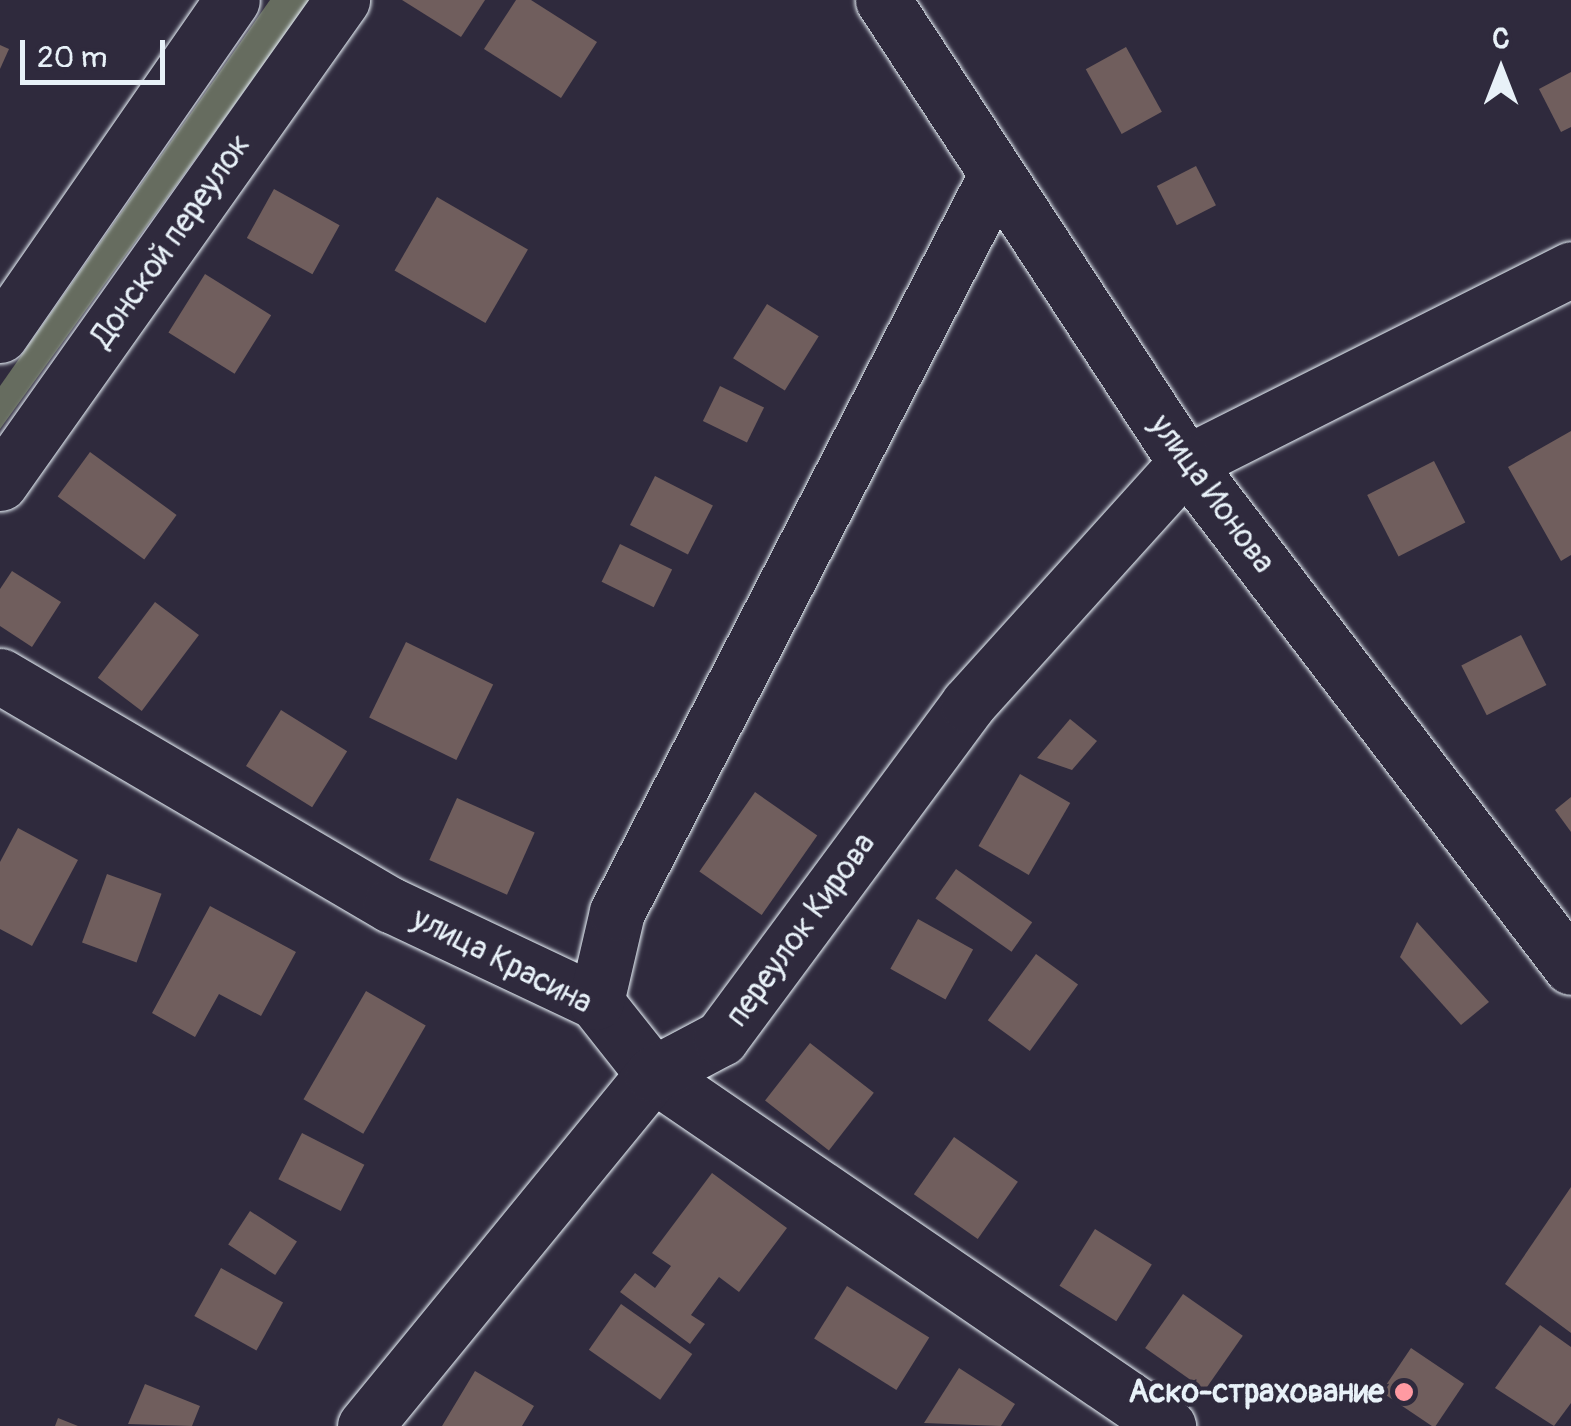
<!DOCTYPE html>
<html>
<head>
<meta charset="utf-8">
<style>
	body { margin:0 }
	#map { position:relative; width:1571px; height:1426px; overflow:hidden; background:#2f2a3d; font-family:Pangolin,sans-serif }
	div>[style] { position:absolute }
	.green>* { inset:0; background:#666c5f }
	.building>* { inset:0; background:#705e5d; transform-origin:0 0 }
	.roads { filter:drop-shadow(0 0 2px #e8f1f8) drop-shadow(0 0 2px #e8f1f8) }
	.minor>* { height:55px; margin:-27.5px; padding:0 27.5px; transform-origin:27.5px; border-radius:27.5px; background:#2f2a3d }
	.secondary>* { height:55px; margin:-27.5px; padding:0 27.5px; transform-origin:27.5px; border-radius:27.5px; background:#2f2a3d }
	.dots>* { width:28px; height:28px; translate:-50% -50%; box-sizing:border-box; border:5px solid #2f2a3d; border-radius:50% }
	span { translate:-50% -50%; white-space:nowrap; text-align:center; line-height:1.15; -webkit-text-stroke:8px #2f2a3d; paint-order:stroke }
	.street-label { font-size:32px; color:#e8f1f8 }
	.poi-label { font-size:32px; color:#e8f1f8; font-weight:700 }
	.right { translate:-100% -50%; text-align:right }
	.north { position:absolute; left:1451px; top:20px; width:100px; height:100px; -webkit-text-stroke:8px #2f2a3d; paint-order:stroke; rotate:0deg; font-size:28px; font-weight:700; line-height:40px; text-align:center; color:#e8f1f8 }
	.north::after { content:''; display:block; margin:auto; width:35px; height:45px; background:#e8f1f8; clip-path:polygon(50% 0,100% 100%,50% 72%,0 100%) }
	.scale { position:absolute; left:20px; top:40px; width:145px; height:45px; box-sizing:border-box; border:5px solid #e8f1f8; border-top:0; padding-left:12px; font-size:30px; line-height:35px; white-space:nowrap; color:#e8f1f8; -webkit-text-stroke:8px #2f2a3d; paint-order:stroke }
</style>
</head>
<body>
<div id="map">
	<div class="green">
		<div style="clip-path:polygon(270px 0,310px 0,0 429px,0 386px)"></div>
	</div>
	<div class="building">
		<div style="clip-path:polygon(402px 0,485px 0,461px 37px)"></div>
		<div style="clip-path:polygon(516px 0,531px 0,597px 42px,561px 98px,484px 49px)"></div>
		<div style="clip-path:polygon(0 45px,9px 49px,0 69px)"></div>
		<div style="left:1126px;top:47px;width:74px;height:46px;rotate:61deg"></div>
		<div style="clip-path:polygon(1571px 72px,1571px 127px,1561px 132px,1539px 89px)"></div>
		<div style="left:1196px;top:166px;width:44px;height:44px;rotate:63deg"></div>
		<div style="left:274px;top:189px;width:75px;height:56px;rotate:29deg"></div>
		<div style="left:437px;top:197px;width:105px;height:85px;rotate:30deg"></div>
		<div style="left:205px;top:274px;width:78px;height:69px;rotate:32deg"></div>
		<div style="left:767px;top:304px;width:61px;height:64px;rotate:32deg"></div>
		<div style="left:720px;top:386px;width:49px;height:39px;rotate:26deg"></div>
		<div style="clip-path:polygon(1571px 431px,1571px 555px,1561px 561px,1508px 467px)"></div>
		<div style="left:90px;top:452px;width:107px;height:55px;rotate:36deg"></div>
		<div style="left:1434px;top:461px;width:69px;height:75px;rotate:63deg"></div>
		<div style="left:655px;top:476px;width:65px;height:55px;rotate:27deg"></div>
		<div style="left:620px;top:544px;width:58px;height:42px;rotate:26deg"></div>
		<div style="clip-path:polygon(12px 571px,61px 602px,32px 647px,0 626px,0 589px)"></div>
		<div style="left:155px;top:602px;width:55px;height:95px;rotate:37deg"></div>
		<div style="left:1521px;top:635px;width:56px;height:67px;rotate:63deg"></div>
		<div style="left:406px;top:642px;width:97px;height:84px;rotate:26deg"></div>
		<div style="left:281px;top:710px;width:78px;height:66px;rotate:32deg"></div>
		<div style="clip-path:polygon(1070px 719px,1097px 741px,1072px 770px,1037px 758px)"></div>
		<div style="left:1020px;top:774px;width:58px;height:83px;rotate:30deg"></div>
		<div style="left:755px;top:792px;width:76px;height:97px;rotate:35deg"></div>
		<div style="clip-path:polygon(1571px 797px,1571px 832px,1555px 810px)"></div>
		<div style="left:457px;top:798px;width:85px;height:68px;rotate:24deg"></div>
		<div style="clip-path:polygon(18px 828px,78px 860px,32px 946px,0 929px,0 862px)"></div>
		<div style="left:956px;top:869px;width:93px;height:36px;rotate:35deg"></div>
		<div style="left:107px;top:874px;width:58px;height:73px;rotate:20deg"></div>
		<div style="clip-path:polygon(210px 906px,296px 952px,261px 1016px,219px 994px,195px 1037px,152px 1013px)"></div>
		<div style="left:918px;top:919px;width:63px;height:57px;rotate:29deg"></div>
		<div style="clip-path:polygon(1417px 922px,1489px 1002px,1461px 1025px,1400px 957px)"></div>
		<div style="left:1036px;top:954px;width:52px;height:82px;rotate:36deg"></div>
		<div style="left:366px;top:991px;width:69px;height:125px;rotate:30deg"></div>
		<div style="left:810px;top:1043px;width:81px;height:73px;rotate:38deg"></div>
		<div style="left:302px;top:1133px;width:70px;height:52px;rotate:27deg"></div>
		<div style="left:954px;top:1137px;width:78px;height:70px;rotate:35deg"></div>
		<div style="clip-path:polygon(712px 1173px,787px 1228px,739px 1292px,719px 1277px,691px 1315px,705px 1324px,690px 1344px,620px 1292px,635px 1273px,655px 1288px,671px 1266px,652px 1253px)"></div>
		<div style="clip-path:polygon(1571px 1187px,1571px 1333px,1505px 1284px)"></div>
		<div style="left:250px;top:1211px;width:56px;height:40px;rotate:33deg"></div>
		<div style="left:1095px;top:1229px;width:67px;height:67px;rotate:32deg"></div>
		<div style="left:221px;top:1268px;width:71px;height:55px;rotate:29deg"></div>
		<div style="left:847px;top:1286px;width:97px;height:62px;rotate:32deg"></div>
		<div style="left:1183px;top:1294px;width:73px;height:66px;rotate:35deg"></div>
		<div style="left:621px;top:1304px;width:87px;height:56px;rotate:35deg"></div>
		<div style="clip-path:polygon(1540px 1325px,1571px 1347px,1571px 1403px,1554px 1426px,1495px 1388px)"></div>
		<div style="left:1411px;top:1348px;width:64px;height:53px;rotate:34deg"></div>
		<div style="clip-path:polygon(959px 1368px,1015px 1404px,1001px 1426px,924px 1423px)"></div>
		<div style="clip-path:polygon(475px 1371px,534px 1406px,522px 1426px,442px 1426px)"></div>
		<div style="clip-path:polygon(145px 1384px,200px 1406px,192px 1426px,128px 1424px)"></div>
		<div style="clip-path:polygon(58px 1418px,78px 1426px,55px 1426px)"></div>
	</div>
	<div class="roads">
		<div class="minor">
			<div style="left:0;top:676px;width:453px;rotate:30.4deg"></div>
			<div style="left:391px;top:905px;width:227px;rotate:25.3deg"></div>
			<div style="left:596px;top:1002px;width:92px;rotate:51.6deg"></div>
			<div style="left:653px;top:1074px;width:624px;rotate:34.35deg"></div>
			<div style="left:596px;top:1002px;width:92px;rotate:-76.9deg"></div>
			<div style="left:617px;top:912px;width:827px;rotate:-62.78deg"></div>
			<div style="left:365px;top:1426px;width:455px;rotate:-50.7deg"></div>
			<div style="left:653px;top:1074px;width:77px;rotate:-27.9deg"></div>
			<div style="left:721px;top:1038px;width:415px;rotate:-53.5deg"></div>
			<div style="left:968px;top:704px;width:325px;rotate:-47.9deg"></div>
			<div style="left:1186px;top:463px;width:431px;rotate:-26.7deg"></div>
		</div>
		<div class="secondary">
			<div style="left:883px;top:0;width:553px;rotate:56.8deg"></div>
			<div style="left:1186px;top:463px;width:634px;rotate:52.62deg"></div>
			<div style="left:0;top:335px;width:407px;rotate:-55.3deg"></div>
			<div style="left:0;top:483px;width:592px;rotate:-54.7deg"></div>
		</div>
	</div>
	<div class="dots">
		<div style="left:1404px;top:1392px;background:#ff9aa2"></div>
	</div>
	<div class="street-label">
		<span style="left:171px;top:241px;rotate:-55deg">Донской переулок</span>
		<span style="left:1212px;top:494px;rotate:54deg">улица Ионова</span>
		<span style="left:801px;top:930px;rotate:-54deg">переулок Кирова</span>
		<span style="left:502px;top:961px;rotate:27deg">улица Красина</span>
	</div>
	<div class="poi-label">
		<span class="right" style="left:1384px;top:1392px">Аско-страхование</span>
	</div>
	<div class="north">С</div>
	<div class="scale">20 m</div>
</div>
</body>
</html>
